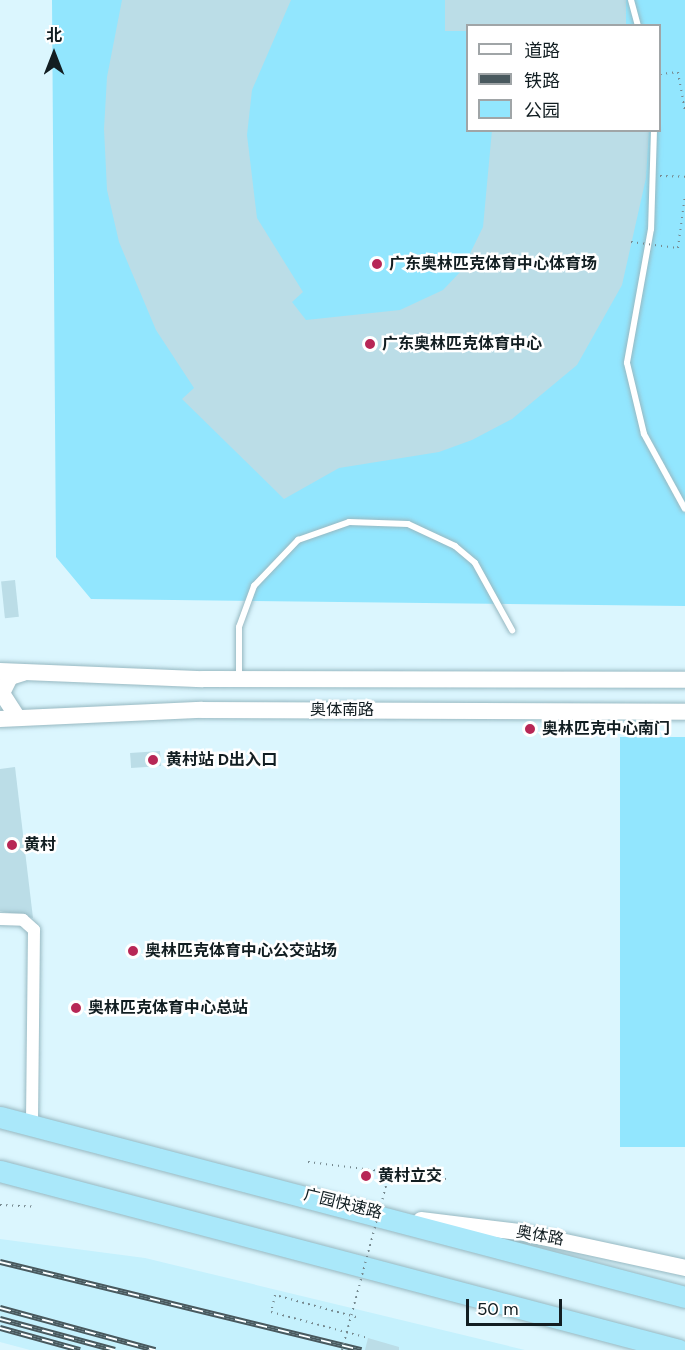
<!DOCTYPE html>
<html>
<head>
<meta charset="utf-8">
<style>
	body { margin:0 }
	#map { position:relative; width:685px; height:1350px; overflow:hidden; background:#dbf6fe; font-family:Figtree,"Noto Sans SC",sans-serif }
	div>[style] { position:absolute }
	.built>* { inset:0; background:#c5f1fd }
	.green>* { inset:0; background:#92e6fe; transform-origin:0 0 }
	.building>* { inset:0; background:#bbdde7; transform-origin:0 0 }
	.path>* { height:2px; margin-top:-1px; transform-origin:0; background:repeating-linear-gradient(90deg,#76898f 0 1.5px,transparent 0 6px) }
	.roads { filter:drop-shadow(0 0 2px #97b8c1) drop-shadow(0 0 2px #97b8c1) }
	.service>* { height:6px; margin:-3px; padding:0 3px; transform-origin:3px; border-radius:3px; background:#fff }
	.minor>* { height:12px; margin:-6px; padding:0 6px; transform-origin:6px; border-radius:6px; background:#fff }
	.tertiary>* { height:16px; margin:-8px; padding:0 8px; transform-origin:8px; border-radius:8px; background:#fff }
	.trunk>* { height:21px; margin:-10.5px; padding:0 10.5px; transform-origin:10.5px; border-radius:10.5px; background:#aae8fa }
	.rail>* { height:6px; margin-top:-3px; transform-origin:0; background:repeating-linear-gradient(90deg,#fff 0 11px,#49595e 0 22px); box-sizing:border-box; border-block:2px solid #49595e }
	.path-bridge>* { height:2px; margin-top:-1px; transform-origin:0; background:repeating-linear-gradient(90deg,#76898f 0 1.5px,transparent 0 6px) }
	.dots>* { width:16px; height:16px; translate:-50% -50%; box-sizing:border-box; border:3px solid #fff; border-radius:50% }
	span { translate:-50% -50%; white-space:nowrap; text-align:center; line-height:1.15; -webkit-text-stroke:5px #fff; paint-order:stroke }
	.poi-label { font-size:16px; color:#121e22; font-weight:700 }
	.left { translate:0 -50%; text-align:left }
	.street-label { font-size:16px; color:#121e22 }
	.legend { position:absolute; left:466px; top:24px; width:195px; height:108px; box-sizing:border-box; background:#fff; border:2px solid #a0a5a7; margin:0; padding:8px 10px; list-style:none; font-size:18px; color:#121e22 }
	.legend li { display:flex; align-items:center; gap:12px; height:30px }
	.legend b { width:30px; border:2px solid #a0a5a7 }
	.north { position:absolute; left:24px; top:24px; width:60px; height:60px; -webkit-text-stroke:4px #fff; paint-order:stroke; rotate:0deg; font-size:16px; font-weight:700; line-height:24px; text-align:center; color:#121e22 }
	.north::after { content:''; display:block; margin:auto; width:21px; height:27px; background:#121e22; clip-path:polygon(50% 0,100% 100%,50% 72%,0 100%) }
	.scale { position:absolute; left:466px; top:1299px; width:96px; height:27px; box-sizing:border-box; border:3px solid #121e22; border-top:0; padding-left:8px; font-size:18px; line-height:21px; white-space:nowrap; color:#121e22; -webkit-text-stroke:4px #fff; paint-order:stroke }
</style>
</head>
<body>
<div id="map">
	<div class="built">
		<div style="clip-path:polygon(0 1239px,145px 1258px,525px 1350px,30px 1350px,0 1342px)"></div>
	</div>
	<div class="green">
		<div style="clip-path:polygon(evenodd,52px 0,685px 0,685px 606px,91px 599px,56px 557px,52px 0,468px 26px,660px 26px,660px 130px,468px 130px,468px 26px)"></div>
		<div style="left:620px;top:737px;width:65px;height:410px"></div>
	</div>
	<div class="building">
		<div style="clip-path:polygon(122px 0,291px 0,252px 90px,247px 135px,257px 218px,303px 292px,292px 302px,306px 320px,400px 310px,443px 290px,462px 270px,483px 227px,492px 130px,649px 130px,646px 178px,622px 285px,577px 365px,512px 419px,472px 440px,439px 452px,339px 468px,284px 499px,182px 399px,194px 388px,156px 330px,119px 242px,107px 190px,104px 129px,107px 77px)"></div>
		<div style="left:445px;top:0;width:181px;height:31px"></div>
		<div style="left:15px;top:580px;width:37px;height:14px;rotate:84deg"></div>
		<div style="left:160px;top:751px;width:15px;height:30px;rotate:86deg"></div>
		<div style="clip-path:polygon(15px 767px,33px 918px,0 911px,0 769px)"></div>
		<div style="clip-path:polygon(368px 1338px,399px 1347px,399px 1350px,365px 1350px)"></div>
	</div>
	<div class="path">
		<div style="left:660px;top:74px;width:18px;rotate:-6deg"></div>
		<div style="left:678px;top:72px;width:40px;rotate:80deg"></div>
		<div style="left:660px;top:176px;width:25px;rotate:2deg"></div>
		<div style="left:678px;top:248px;width:53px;rotate:-82.5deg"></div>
		<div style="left:308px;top:1162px;width:139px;rotate:7deg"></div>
		<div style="left:0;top:1205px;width:35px;rotate:3deg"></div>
		<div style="left:356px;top:1317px;width:84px;rotate:-164.8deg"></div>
		<div style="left:275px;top:1295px;width:17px;rotate:103deg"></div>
		<div style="left:271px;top:1312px;width:100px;rotate:15deg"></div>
	</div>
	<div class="roads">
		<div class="service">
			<div style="left:631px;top:0;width:27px;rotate:75deg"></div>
			<div style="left:654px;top:130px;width:99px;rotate:91.7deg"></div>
			<div style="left:651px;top:229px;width:136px;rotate:100.2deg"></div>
			<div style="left:627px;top:363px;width:73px;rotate:76.5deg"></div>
			<div style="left:644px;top:434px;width:85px;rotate:61.3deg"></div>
			<div style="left:239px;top:678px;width:51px;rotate:-90deg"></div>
			<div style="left:239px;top:627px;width:44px;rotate:-69.9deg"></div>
			<div style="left:254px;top:586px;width:64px;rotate:-46.3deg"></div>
			<div style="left:298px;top:540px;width:54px;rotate:-19.4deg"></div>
			<div style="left:349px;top:522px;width:59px;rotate:1.9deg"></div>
			<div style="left:408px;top:524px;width:52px;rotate:25.1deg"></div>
			<div style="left:455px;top:546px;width:26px;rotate:40deg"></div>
			<div style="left:475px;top:563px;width:77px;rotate:61.1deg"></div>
		</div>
		<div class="minor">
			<div style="left:0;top:919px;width:23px;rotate:2deg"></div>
			<div style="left:23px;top:920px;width:15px;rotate:42deg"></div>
			<div style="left:34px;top:930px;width:196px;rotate:90.6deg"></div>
		</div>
		<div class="tertiary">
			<div style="left:0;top:671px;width:203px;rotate:2.3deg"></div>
			<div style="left:203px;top:679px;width:482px;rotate:0.1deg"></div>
			<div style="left:18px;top:718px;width:30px;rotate:-123deg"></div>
			<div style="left:2px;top:693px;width:18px;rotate:-63deg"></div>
			<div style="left:10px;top:677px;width:14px;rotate:-17deg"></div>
			<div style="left:0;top:719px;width:202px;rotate:-2.6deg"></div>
			<div style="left:202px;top:710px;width:483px;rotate:0.2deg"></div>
			<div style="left:421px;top:1220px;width:99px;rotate:7deg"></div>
			<div style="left:519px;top:1232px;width:170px;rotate:12.2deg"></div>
		</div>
		<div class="trunk">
			<div style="left:0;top:1117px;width:708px;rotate:14.72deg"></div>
			<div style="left:0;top:1171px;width:702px;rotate:14.77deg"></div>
		</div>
	</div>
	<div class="rail">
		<div style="left:0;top:1262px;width:372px;rotate:13.7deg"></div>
		<div style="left:0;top:1308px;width:161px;rotate:15.2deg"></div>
		<div style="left:0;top:1319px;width:119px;rotate:15.1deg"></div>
		<div style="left:0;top:1328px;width:83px;rotate:15.4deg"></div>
	</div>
	<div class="path-bridge">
		<div style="left:631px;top:242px;width:47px;rotate:7.3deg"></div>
		<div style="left:342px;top:1350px;width:185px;rotate:-75deg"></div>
	</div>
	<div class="dots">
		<div style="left:377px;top:264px;background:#b72756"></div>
		<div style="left:370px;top:344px;background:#b72756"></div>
		<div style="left:530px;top:729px;background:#b72756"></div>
		<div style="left:153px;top:760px;background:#b72756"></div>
		<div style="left:12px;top:845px;background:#b72756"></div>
		<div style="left:133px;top:951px;background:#b72756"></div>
		<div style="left:76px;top:1008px;background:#b72756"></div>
		<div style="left:366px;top:1176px;background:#b72756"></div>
	</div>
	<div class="poi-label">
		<span class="left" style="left:389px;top:264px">广东奥林匹克体育中心体育场</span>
		<span class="left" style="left:382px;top:344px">广东奥林匹克体育中心</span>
		<span class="left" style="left:542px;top:729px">奥林匹克中心南门</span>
		<span class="left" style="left:166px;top:760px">黄村站 D出入口</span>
		<span class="left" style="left:24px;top:845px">黄村</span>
		<span class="left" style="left:145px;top:951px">奥林匹克体育中心公交站场</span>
		<span class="left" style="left:88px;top:1008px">奥林匹克体育中心总站</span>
		<span class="left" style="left:378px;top:1176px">黄村立交</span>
	</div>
	<div class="street-label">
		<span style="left:342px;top:710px">奥体南路</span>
		<span style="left:343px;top:1204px;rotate:14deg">广园快速路</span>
		<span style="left:540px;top:1236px;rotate:10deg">奥体路</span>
	</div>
	<ul class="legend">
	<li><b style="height:8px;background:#fff"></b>道路</li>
	<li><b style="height:8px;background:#49595e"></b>铁路</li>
	<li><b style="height:16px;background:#92e6fe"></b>公园</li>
	</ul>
	<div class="north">北</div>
	<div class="scale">50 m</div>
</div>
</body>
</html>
